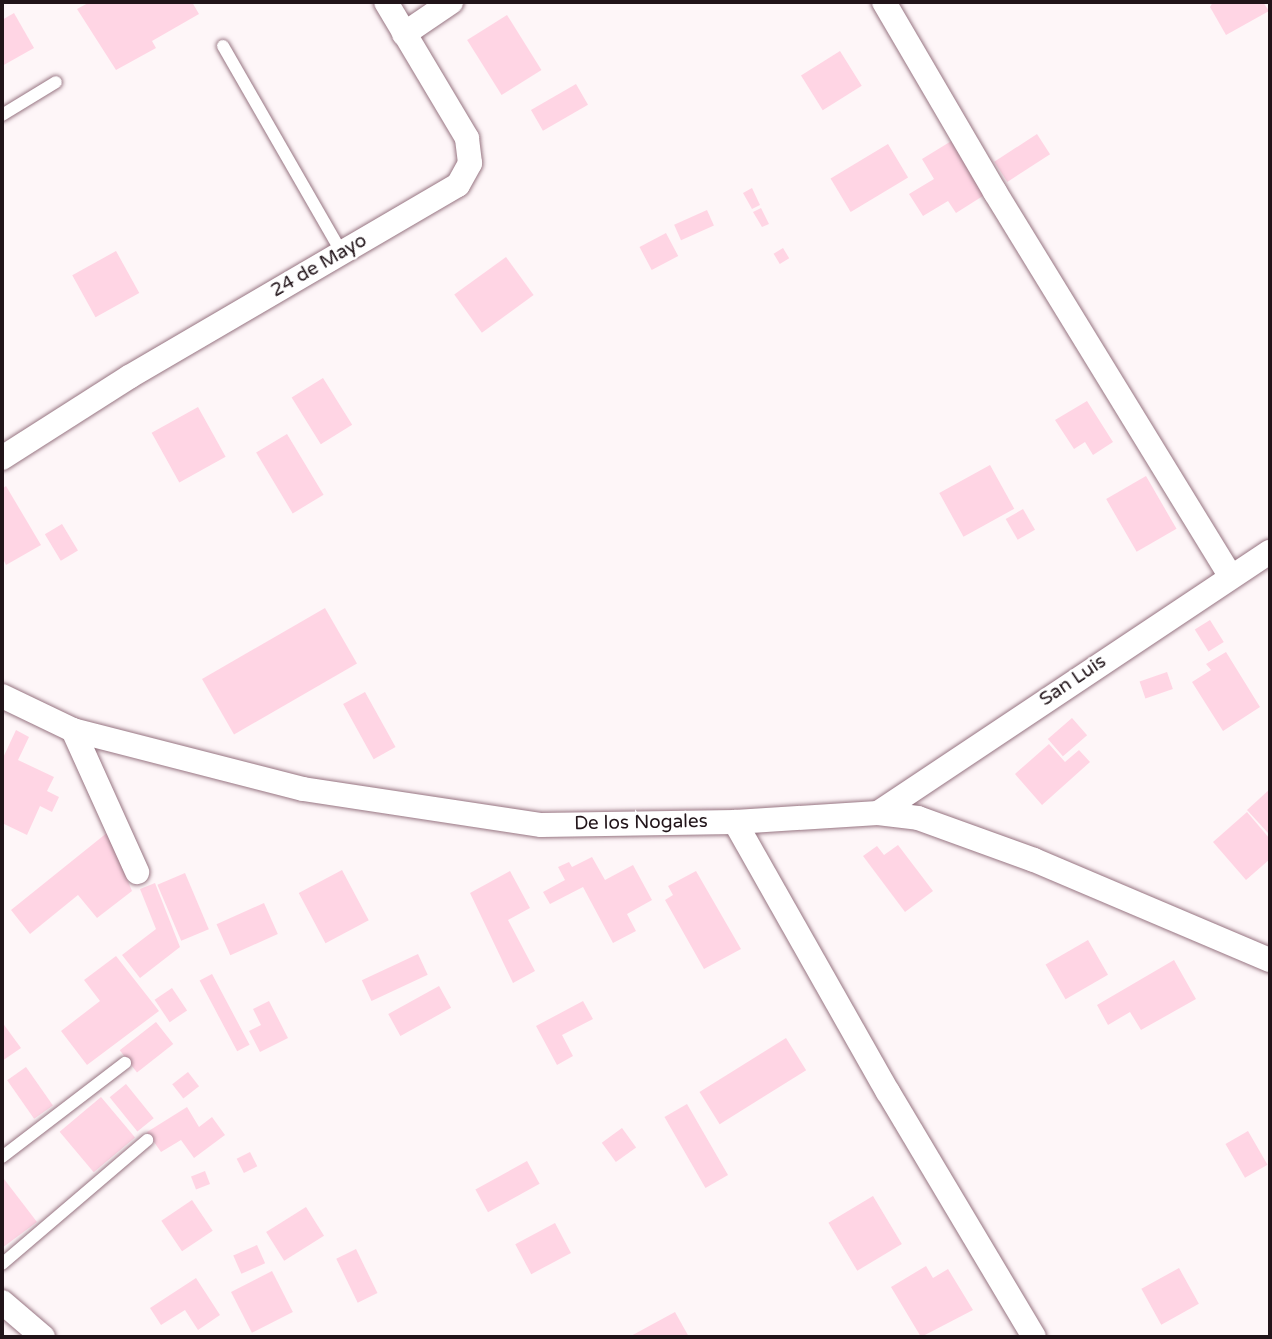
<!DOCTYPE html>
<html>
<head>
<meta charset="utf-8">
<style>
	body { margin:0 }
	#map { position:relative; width:1272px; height:1339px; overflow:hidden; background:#fef6f8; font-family:"Varela Round",sans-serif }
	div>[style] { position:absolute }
	.building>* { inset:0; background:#ffd5e4; transform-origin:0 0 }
	.roads { filter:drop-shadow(0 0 2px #977582) drop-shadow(0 0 2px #977582) }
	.service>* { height:12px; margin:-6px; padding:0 6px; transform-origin:6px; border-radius:6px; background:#fff }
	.minor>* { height:24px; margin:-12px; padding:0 12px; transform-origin:12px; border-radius:12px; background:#fff }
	span { translate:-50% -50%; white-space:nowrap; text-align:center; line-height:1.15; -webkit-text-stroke:5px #fff; paint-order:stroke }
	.street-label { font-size:19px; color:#211419 }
	.frame { position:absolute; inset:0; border:4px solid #211419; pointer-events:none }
</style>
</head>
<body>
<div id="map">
	<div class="building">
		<div style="clip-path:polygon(90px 2px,192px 2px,199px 14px,152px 41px,156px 48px,116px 70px,77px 9px)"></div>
		<div style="clip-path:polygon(1213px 2px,1263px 2px,1269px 11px,1226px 35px,1210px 7px)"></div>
		<div style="clip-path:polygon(14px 13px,34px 48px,2px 66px,2px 20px)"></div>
		<div style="left:507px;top:15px;width:65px;height:47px;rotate:58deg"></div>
		<div style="left:840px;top:51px;width:41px;height:46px;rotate:58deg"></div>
		<div style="left:576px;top:84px;width:24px;height:52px;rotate:60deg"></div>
		<div style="left:1037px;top:134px;width:24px;height:51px;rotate:57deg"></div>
		<div style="clip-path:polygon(953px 140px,986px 194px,956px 213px,948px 201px,923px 216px,909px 194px,934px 179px,922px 159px)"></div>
		<div style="left:888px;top:144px;width:39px;height:67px;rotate:59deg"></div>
		<div style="clip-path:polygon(752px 188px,760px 205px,752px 209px,743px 193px)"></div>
		<div style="clip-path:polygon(761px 208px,769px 224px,762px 227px,753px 212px)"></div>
		<div style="left:707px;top:210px;width:17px;height:36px;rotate:66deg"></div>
		<div style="left:666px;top:233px;width:26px;height:30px;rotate:62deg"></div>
		<div style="left:783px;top:248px;width:12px;height:11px;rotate:59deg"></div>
		<div style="left:116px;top:251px;width:48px;height:50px;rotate:61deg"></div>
		<div style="left:506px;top:257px;width:47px;height:64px;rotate:54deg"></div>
		<div style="left:323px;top:378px;width:55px;height:37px;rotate:58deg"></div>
		<div style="clip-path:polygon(1087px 401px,1113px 442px,1093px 455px,1085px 442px,1074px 449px,1055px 420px)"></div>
		<div style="left:198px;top:407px;width:57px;height:53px;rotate:61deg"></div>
		<div style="left:287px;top:434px;width:71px;height:36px;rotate:59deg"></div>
		<div style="left:990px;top:465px;width:50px;height:58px;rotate:61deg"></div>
		<div style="left:1146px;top:476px;width:61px;height:46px;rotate:60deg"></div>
		<div style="clip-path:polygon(6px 486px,41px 545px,6px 565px,2px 557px,2px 489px)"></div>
		<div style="left:1023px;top:509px;width:24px;height:20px;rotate:60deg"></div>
		<div style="left:62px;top:524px;width:31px;height:20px;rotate:59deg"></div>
		<div style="left:325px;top:608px;width:64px;height:142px;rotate:60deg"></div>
		<div style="left:1210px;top:620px;width:26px;height:18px;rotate:58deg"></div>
		<div style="clip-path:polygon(1226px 652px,1260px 707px,1223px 731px,1192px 682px,1211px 670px,1206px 664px)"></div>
		<div style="left:1167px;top:672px;width:18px;height:29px;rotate:71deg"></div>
		<div style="left:365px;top:692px;width:63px;height:25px;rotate:61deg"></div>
		<div style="left:1072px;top:718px;width:23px;height:32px;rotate:49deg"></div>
		<div style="clip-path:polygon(16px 730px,29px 737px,18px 760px,54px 777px,47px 791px,59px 797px,52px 812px,40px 806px,27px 835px,2px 823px,2px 760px)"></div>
		<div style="clip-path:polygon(1049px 744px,1065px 762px,1079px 750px,1090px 762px,1042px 805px,1015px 774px)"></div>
		<div style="clip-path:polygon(1270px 789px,1270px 831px,1268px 833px,1247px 810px)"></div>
		<div style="clip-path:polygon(1247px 812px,1270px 839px,1270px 859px,1246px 880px,1213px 842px)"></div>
		<div style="clip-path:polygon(108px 832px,132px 891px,97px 918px,78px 895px,30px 934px,11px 910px)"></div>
		<div style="clip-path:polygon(898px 845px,933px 891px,905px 912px,863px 856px,877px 846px,884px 855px)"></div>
		<div style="clip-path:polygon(592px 857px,605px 880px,633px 865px,652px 900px,627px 914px,636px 931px,613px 943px,583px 887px,550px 904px,543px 892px,565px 880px,558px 867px,569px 862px,572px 867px)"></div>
		<div style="left:342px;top:870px;width:57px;height:49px;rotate:62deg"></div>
		<div style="clip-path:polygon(510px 871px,530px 908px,508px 920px,535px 971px,513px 983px,470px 893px)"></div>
		<div style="clip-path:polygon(696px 871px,741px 949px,704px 969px,665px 900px,673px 895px,668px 886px)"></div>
		<div style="left:185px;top:873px;width:61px;height:30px;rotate:67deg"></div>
		<div style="clip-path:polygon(155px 883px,180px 947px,140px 978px,122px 955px,156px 929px,140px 889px)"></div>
		<div style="left:264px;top:903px;width:34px;height:52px;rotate:66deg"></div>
		<div style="left:1088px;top:940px;width:40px;height:49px;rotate:60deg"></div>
		<div style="left:418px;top:954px;width:23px;height:62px;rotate:65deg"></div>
		<div style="clip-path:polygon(116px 956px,159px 1011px,87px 1065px,61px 1031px,100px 1001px,84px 980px)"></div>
		<div style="clip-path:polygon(1174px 960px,1196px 999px,1141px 1030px,1130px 1012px,1108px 1025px,1097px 1005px)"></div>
		<div style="left:212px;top:974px;width:80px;height:14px;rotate:62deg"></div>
		<div style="left:439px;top:986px;width:25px;height:58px;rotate:61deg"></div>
		<div style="left:172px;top:988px;width:27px;height:21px;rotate:56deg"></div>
		<div style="clip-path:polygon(269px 1001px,288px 1038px,260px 1052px,249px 1031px,261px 1025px,253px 1009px)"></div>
		<div style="clip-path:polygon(583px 1001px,593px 1019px,562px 1035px,573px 1056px,557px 1065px,536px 1026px)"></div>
		<div style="clip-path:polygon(2px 1022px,21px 1048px,2px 1061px)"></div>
		<div style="left:156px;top:1022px;width:28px;height:46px;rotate:52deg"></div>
		<div style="left:786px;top:1038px;width:38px;height:102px;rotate:58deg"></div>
		<div style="left:26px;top:1067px;width:47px;height:23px;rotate:55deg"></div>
		<div style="left:188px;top:1072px;width:18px;height:20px;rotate:52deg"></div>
		<div style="left:126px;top:1084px;width:44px;height:21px;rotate:51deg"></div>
		<div style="left:101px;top:1097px;width:53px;height:54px;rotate:50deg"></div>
		<div style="left:687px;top:1104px;width:82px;height:26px;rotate:60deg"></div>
		<div style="clip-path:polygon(187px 1107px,199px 1127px,212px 1117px,225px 1135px,194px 1158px,181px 1140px,161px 1152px,147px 1132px)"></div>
		<div style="left:622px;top:1128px;width:24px;height:25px;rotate:54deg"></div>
		<div style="left:1248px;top:1131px;width:39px;height:26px;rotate:60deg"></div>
		<div style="left:250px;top:1152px;width:16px;height:15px;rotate:63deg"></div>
		<div style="left:527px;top:1161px;width:26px;height:59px;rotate:61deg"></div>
		<div style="left:205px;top:1171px;width:14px;height:15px;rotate:69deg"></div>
		<div style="clip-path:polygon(4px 1179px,37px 1222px,2px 1248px,2px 1181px)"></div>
		<div style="left:873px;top:1196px;width:56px;height:52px;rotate:59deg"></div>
		<div style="left:192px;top:1200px;width:37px;height:37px;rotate:56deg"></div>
		<div style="left:306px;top:1207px;width:34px;height:47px;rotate:58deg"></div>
		<div style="left:555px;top:1223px;width:34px;height:45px;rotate:62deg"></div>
		<div style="left:257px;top:1245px;width:20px;height:26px;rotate:66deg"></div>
		<div style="left:356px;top:1249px;width:49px;height:22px;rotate:64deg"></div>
		<div style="clip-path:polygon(926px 1266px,933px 1278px,948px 1269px,973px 1310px,921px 1337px,891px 1287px)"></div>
		<div style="left:1179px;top:1268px;width:41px;height:43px;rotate:61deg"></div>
		<div style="left:272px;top:1271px;width:46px;height:46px;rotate:63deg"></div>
		<div style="clip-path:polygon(196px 1278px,220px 1315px,198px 1330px,185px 1310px,161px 1325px,150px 1308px)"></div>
		<div style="clip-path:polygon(675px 1312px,689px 1337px,629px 1337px)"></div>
	</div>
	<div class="roads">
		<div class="service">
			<div style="left:223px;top:46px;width:239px;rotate:60.1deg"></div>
			<div style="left:2px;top:115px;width:63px;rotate:-31.4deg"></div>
			<div style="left:2px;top:1157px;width:155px;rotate:-37.4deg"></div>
			<div style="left:2px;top:1264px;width:191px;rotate:-40.5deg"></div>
		</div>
		<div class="minor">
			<div style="left:884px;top:2px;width:220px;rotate:59.7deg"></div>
			<div style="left:995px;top:192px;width:449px;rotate:58.5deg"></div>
			<div style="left:404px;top:34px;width:57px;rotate:-34.2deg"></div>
			<div style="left:2px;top:458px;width:151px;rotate:-32.5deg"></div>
			<div style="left:129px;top:377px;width:381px;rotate:-30.3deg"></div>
			<div style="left:458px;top:185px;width:25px;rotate:-61deg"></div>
			<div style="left:470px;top:163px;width:25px;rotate:-97deg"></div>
			<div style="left:467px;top:138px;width:158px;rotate:-120.8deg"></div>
			<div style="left:2px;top:696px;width:79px;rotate:25.6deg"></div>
			<div style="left:73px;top:730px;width:237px;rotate:14.4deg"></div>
			<div style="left:303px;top:789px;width:241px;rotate:8.6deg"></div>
			<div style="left:541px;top:825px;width:194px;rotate:-0.9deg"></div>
			<div style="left:735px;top:822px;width:143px;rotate:-3.6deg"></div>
			<div style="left:878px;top:813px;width:40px;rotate:7.1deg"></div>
			<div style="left:918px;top:818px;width:123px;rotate:19.9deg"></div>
			<div style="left:1034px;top:860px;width:256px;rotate:23deg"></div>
			<div style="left:73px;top:730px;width:156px;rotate:65.7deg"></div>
			<div style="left:878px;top:813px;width:471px;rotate:-33.7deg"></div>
			<div style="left:735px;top:822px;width:310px;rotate:60.5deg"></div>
			<div style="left:888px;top:1092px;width:285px;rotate:59.2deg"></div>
			<div style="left:2px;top:1302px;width:54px;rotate:40.5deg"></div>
		</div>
	</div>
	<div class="street-label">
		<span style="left:319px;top:266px;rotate:-30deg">24 de Mayo</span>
		<span style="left:1073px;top:681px;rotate:-34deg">San Luis</span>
		<span style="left:641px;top:823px;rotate:-1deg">De los Nogales</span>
	</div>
	<div class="frame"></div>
</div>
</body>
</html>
